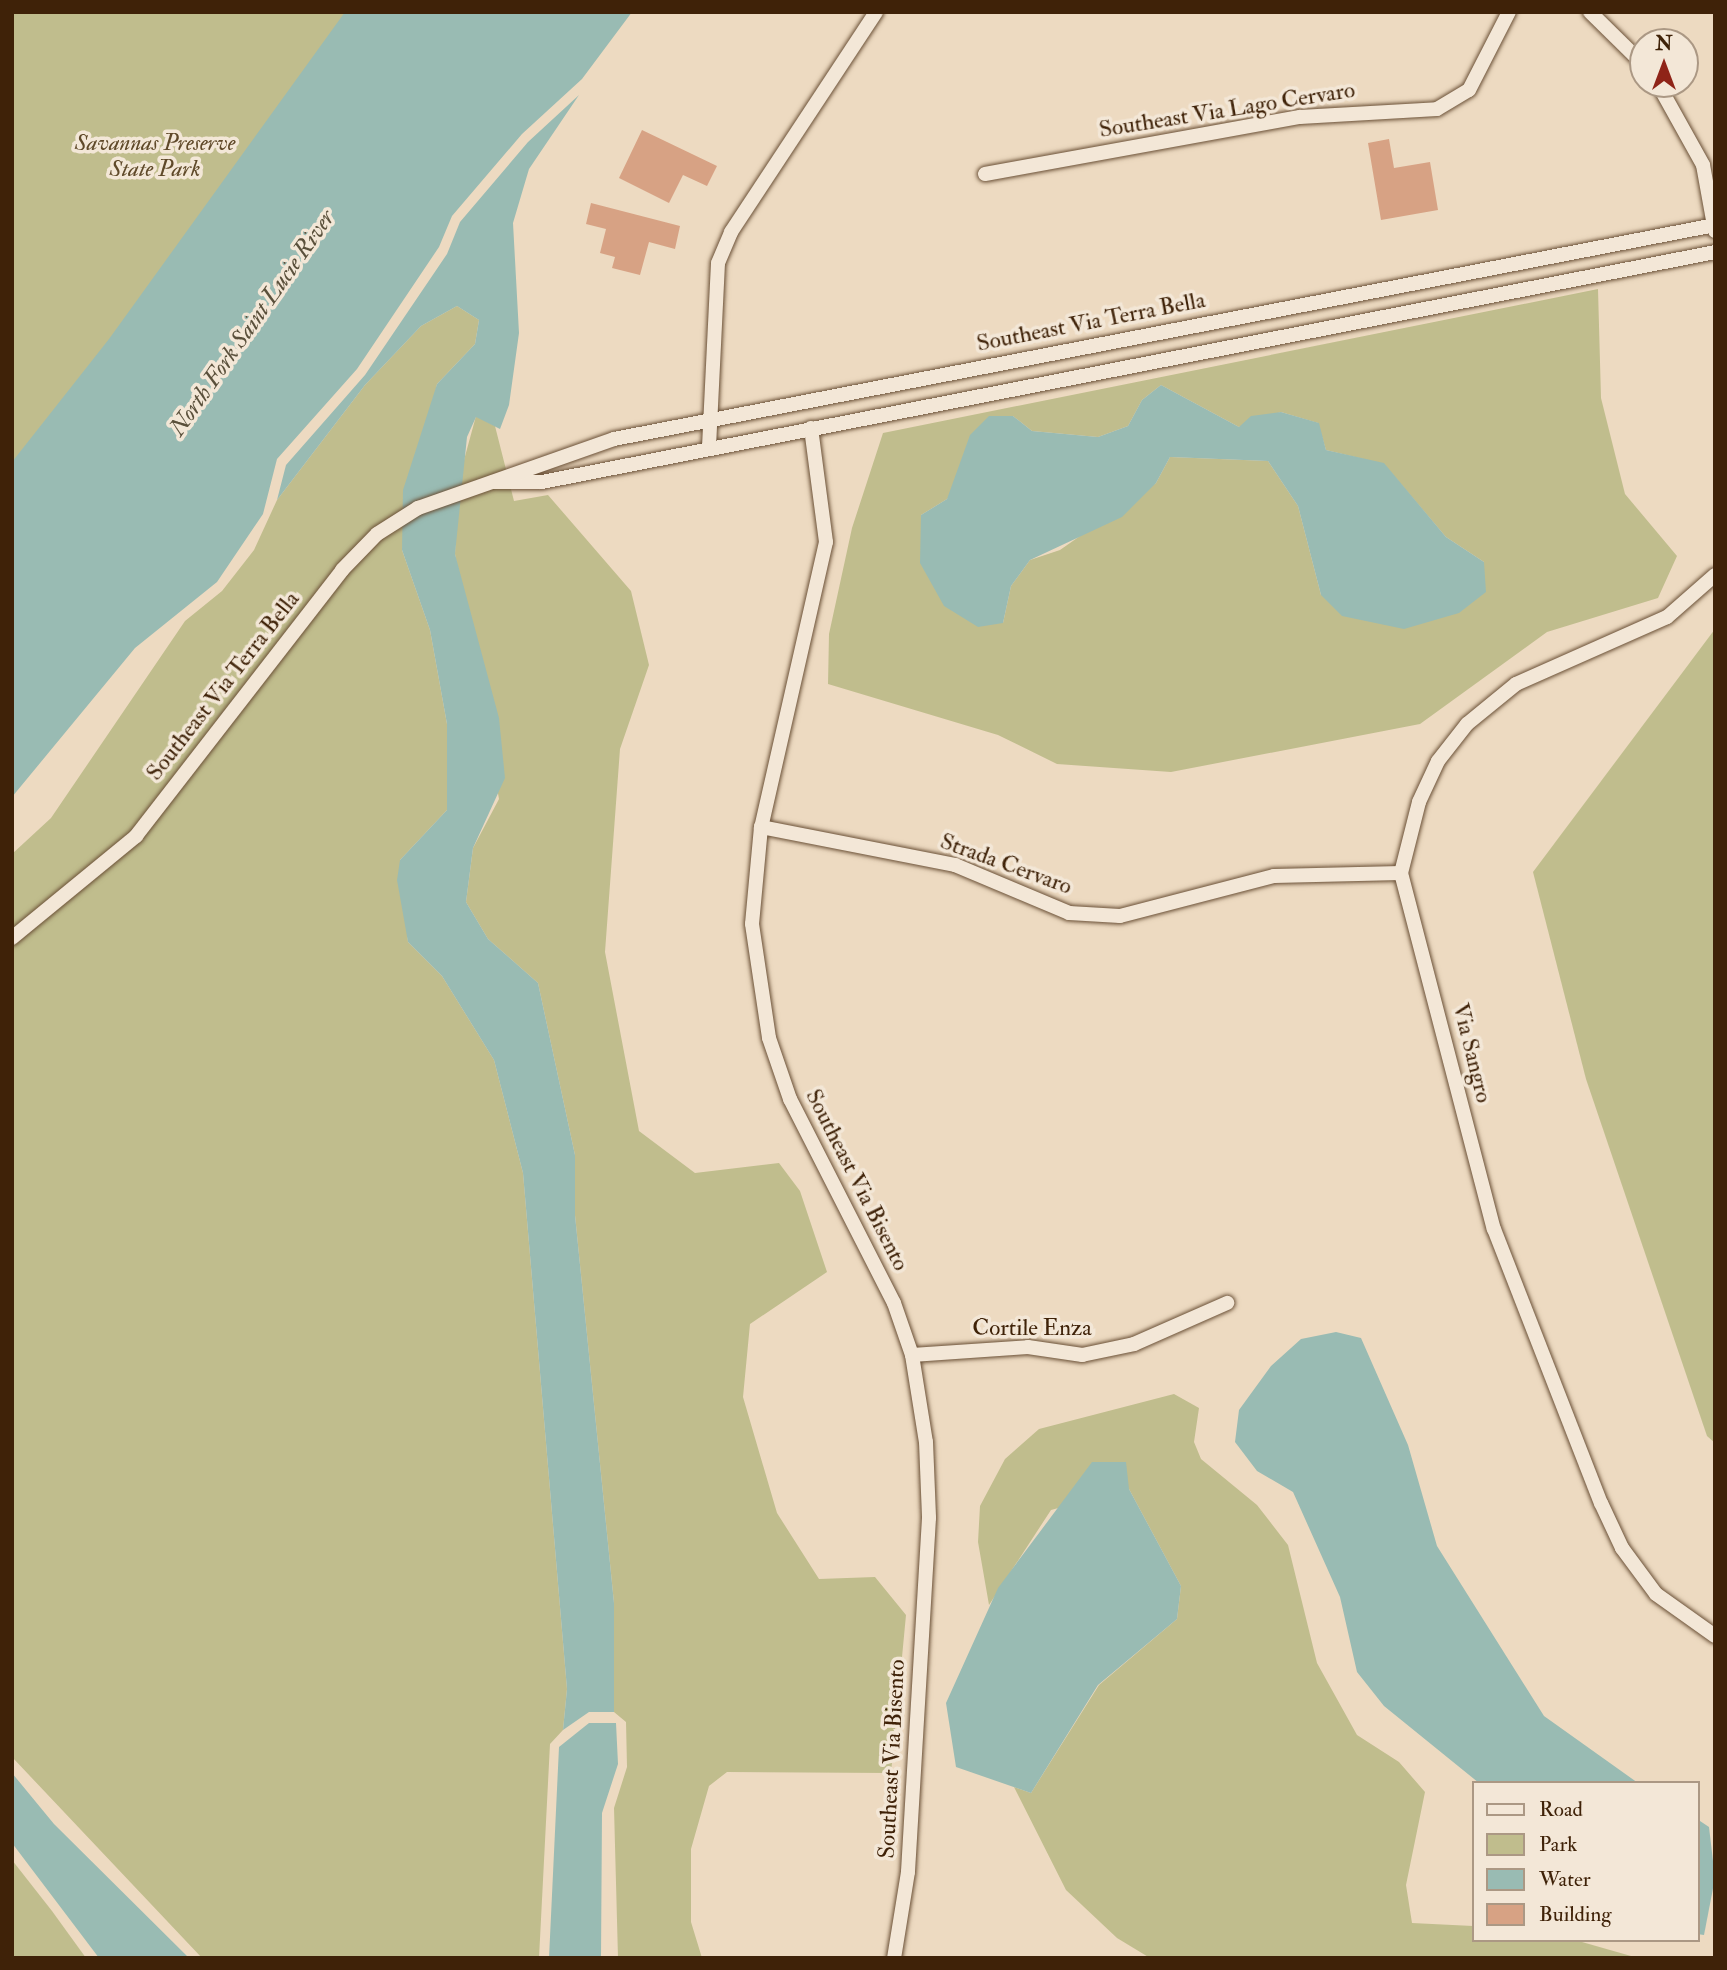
<!DOCTYPE html>
<html>
<head>
<meta charset="utf-8">
<style>
	body { margin:0 }
	#map { position:relative; width:1727px; height:1970px; overflow:hidden; background:#eddac1; font-family:"IM FELL Double Pica",serif }
	div>[style] { position:absolute }
	.green>* { inset:0; background:#c0bd8d }
	.water>* { inset:0; background:#99bbb3 }
	.building>* { inset:0; background:#d7a284 }
	.roads { filter:drop-shadow(0 0 2px #6a5036) drop-shadow(0 0 2px #6a5036) }
	.street>* { height:14px; margin:-7px; padding:0 7px; transform-origin:7px; border-radius:7px; background:#f3e7d7 }
	span { translate:-50% -50%; white-space:nowrap; text-align:center; line-height:1.15; -webkit-text-stroke:7px #f3e7d7; paint-order:stroke }
	.street-label { font-size:23px; color:#3f2208 }
	.park-label { font-size:23px; color:#5f4929; font-style:italic }
	.water-label { font-size:24px; color:#5a503b; font-style:italic }
	.frame { position:absolute; inset:0; border:14px solid #3f2208; pointer-events:none }
	.legend { position:absolute; left:1472px; top:1781px; width:228px; height:161px; box-sizing:border-box; background:#f3e7d7; border:2px solid #ab9884; margin:0; padding:9px 12px; list-style:none; font-size:21px; color:#3f2208 }
	.legend li { display:flex; align-items:center; gap:14px; height:35px }
	.legend b { width:35px; border:2px solid #ab9884 }
	.north { position:absolute; left:1629px; top:28px; width:70px; height:70px; box-sizing:border-box; background:#f3e7d7; border:2px solid #ab9884; border-radius:50%; rotate:0deg; font-size:19px; font-weight:700; line-height:28px; text-align:center; color:#3f2208 }
	.north::after { content:''; display:block; margin:auto; width:24px; height:32px; background:#8f2418; clip-path:polygon(50% 0,100% 100%,50% 72%,0 100%) }
</style>
</head>
<body>
<div id="map">
	<div class="green">
		<div style="clip-path:polygon(12px 12px,433px 12px,12px 604px)"></div>
		<div style="clip-path:polygon(evenodd,1598px 289px,1601px 398px,1625px 494px,1677px 556px,1658px 598px,1547px 632px,1420px 724px,1171px 772px,1057px 764px,998px 735px,828px 684px,829px 634px,852px 528px,883px 433px,1598px 289px,1161px 385px,1239px 427px,1281px 412px,1318px 423px,1326px 450px,1384px 464px,1446px 537px,1484px 562px,1321px 595px,1298px 506px,1268px 461px,1170px 457px,1156px 483px,1060px 550px,1030px 560px,1011px 586px,1003px 623px,921px 515px,947px 499px,1013px 416px,1032px 431px,1098px 437px,1128px 426px,1142px 400px,1161px 385px)"></div>
		<div style="clip-path:polygon(457px 306px,479px 320px,475px 344px,437px 384px,402px 550px,430px 630px,447px 724px,447px 810px,400px 860px,408px 942px,442px 976px,494px 1060px,523px 1173px,567px 1689px,563px 1730px,550px 1744px,539px 1958px,202px 1958px,12px 1757px,12px 854px,51px 818px,185px 621px,222px 591px,254px 550px,277px 500px,365px 385px,421px 326px)"></div>
		<div style="clip-path:polygon(476px 416px,495px 426px,514px 501px,548px 495px,631px 591px,649px 665px,620px 749px,605px 952px,639px 1131px,695px 1173px,779px 1163px,800px 1191px,827px 1272px,750px 1324px,743px 1397px,777px 1513px,819px 1579px,875px 1577px,906px 1615px,891px 1773px,727px 1772px,709px 1786px,691px 1849px,691px 1922px,702px 1958px,618px 1958px,614px 1808px,627px 1767px,626px 1722px,614px 1712px,614px 1603px,575px 1215px,575px 1155px,538px 983px,488px 939px,466px 902px,473px 848px,499px 799px,455px 554px,458px 482px)"></div>
		<div style="clip-path:polygon(1715px 629px,1715px 1443px,1707px 1436px,1586px 1079px,1533px 872px)"></div>
		<div style="clip-path:polygon(1174px 1394px,1199px 1408px,1194px 1442px,1201px 1459px,1257px 1505px,1288px 1545px,1317px 1663px,1357px 1735px,1399px 1762px,1425px 1792px,1406px 1885px,1412px 1923px,1473px 1926px,1473px 1940px,1575px 1940px,1638px 1958px,1150px 1958px,1117px 1938px,1066px 1890px,1014px 1787px,1031px 1793px,1099px 1685px,1177px 1619px,1181px 1586px,1129px 1489px,1051px 1510px,989px 1605px,978px 1542px,980px 1506px,1005px 1459px,1039px 1429px)"></div>
		<div style="clip-path:polygon(12px 1860px,52px 1911px,86px 1958px,12px 1958px)"></div>
	</div>
	<div class="water">
		<div style="clip-path:polygon(345px 12px,632px 12px,582px 79px,522px 134px,452px 216px,439px 247px,357px 369px,277px 459px,263px 514px,217px 582px,135px 648px,12px 797px,12px 462px,109px 339px)"></div>
		<div style="clip-path:polygon(579px 95px,529px 169px,513px 223px,519px 333px,509px 405px,500px 429px,476px 417px,467px 437px,455px 554px,499px 718px,505px 778px,473px 848px,466px 902px,488px 939px,538px 983px,575px 1155px,575px 1215px,614px 1603px,614px 1712px,589px 1712px,563px 1730px,567px 1689px,523px 1173px,494px 1060px,442px 976px,408px 942px,397px 880px,400px 860px,447px 810px,447px 724px,430px 630px,402px 550px,403px 490px,437px 384px,475px 344px,479px 320px,457px 306px,421px 326px,365px 385px,277px 500px,286px 465px,365px 375px,447px 254px,460px 222px,528px 142px)"></div>
		<div style="clip-path:polygon(1161px 385px,1239px 427px,1251px 416px,1281px 412px,1319px 423px,1326px 450px,1384px 463px,1446px 537px,1484px 562px,1486px 592px,1459px 613px,1404px 629px,1342px 616px,1321px 595px,1298px 506px,1268px 461px,1170px 457px,1156px 483px,1122px 517px,1030px 560px,1011px 586px,1003px 623px,978px 627px,944px 606px,920px 563px,921px 515px,947px 499px,970px 435px,989px 416px,1013px 416px,1032px 431px,1098px 437px,1128px 426px,1142px 400px)"></div>
		<div style="clip-path:polygon(1336px 1332px,1361px 1338px,1408px 1445px,1437px 1546px,1544px 1716px,1638px 1783px,1479px 1783px,1384px 1706px,1357px 1672px,1340px 1597px,1293px 1492px,1257px 1471px,1235px 1442px,1239px 1410px,1271px 1366px,1301px 1339px)"></div>
		<div style="clip-path:polygon(1092px 1462px,1126px 1462px,1129px 1489px,1181px 1586px,1177px 1619px,1098px 1685px,1031px 1793px,956px 1767px,946px 1703px,998px 1588px)"></div>
		<div style="clip-path:polygon(589px 1723px,616px 1723px,618px 1764px,602px 1813px,601px 1958px,549px 1958px,559px 1747px)"></div>
		<div style="clip-path:polygon(12px 1773px,54px 1824px,189px 1958px,99px 1958px,12px 1843px)"></div>
		<div style="clip-path:polygon(1697px 1819px,1709px 1827px,1715px 1878px,1704px 1935px,1697px 1934px)"></div>
	</div>
	<div class="building">
		<div style="clip-path:polygon(642px 130px,717px 166px,707px 186px,683px 175px,669px 203px,619px 178px)"></div>
		<div style="clip-path:polygon(1389px 139px,1394px 168px,1430px 162px,1438px 210px,1381px 220px,1368px 143px)"></div>
		<div style="clip-path:polygon(591px 203px,680px 226px,675px 249px,649px 242px,640px 275px,612px 268px,615px 257px,600px 253px,606px 229px,586px 224px)"></div>
	</div>
	<div class="roads">
		<div class="street">
			<div style="left:1590px;top:12px;width:74px;rotate:44.5deg"></div>
			<div style="left:1658px;top:84px;width:93px;rotate:60.9deg"></div>
			<div style="left:1703px;top:165px;width:67px;rotate:79.7deg"></div>
			<div style="left:985px;top:174px;width:320px;rotate:-10.3deg"></div>
			<div style="left:1300px;top:117px;width:137px;rotate:-3.3deg"></div>
			<div style="left:1437px;top:109px;width:37px;rotate:-31deg"></div>
			<div style="left:1469px;top:90px;width:88px;rotate:-62.9deg"></div>
			<div style="left:811px;top:428px;width:115px;rotate:82.5deg"></div>
			<div style="left:826px;top:542px;width:292px;rotate:102.8deg"></div>
			<div style="left:761px;top:827px;width:97px;rotate:95.3deg"></div>
			<div style="left:752px;top:924px;width:115px;rotate:81.5deg"></div>
			<div style="left:769px;top:1038px;width:65px;rotate:71deg"></div>
			<div style="left:790px;top:1099px;width:229px;rotate:63deg"></div>
			<div style="left:894px;top:1303px;width:55px;rotate:70.9deg"></div>
			<div style="left:912px;top:1355px;width:88px;rotate:80.9deg"></div>
			<div style="left:926px;top:1442px;width:76px;rotate:87.7deg"></div>
			<div style="left:929px;top:1518px;width:355px;rotate:93.4deg"></div>
			<div style="left:908px;top:1872px;width:87px;rotate:99.2deg"></div>
			<div style="left:709px;top:447px;width:184px;rotate:-87.2deg"></div>
			<div style="left:718px;top:263px;width:34px;rotate:-67deg"></div>
			<div style="left:731px;top:232px;width:263px;rotate:-56.6deg"></div>
			<div style="left:493px;top:482px;width:49px"></div>
			<div style="left:542px;top:482px;width:1195px;rotate:-11.09deg"></div>
			<div style="left:1715px;top:575px;width:64px;rotate:138.8deg"></div>
			<div style="left:1667px;top:617px;width:165px;rotate:156.1deg"></div>
			<div style="left:1516px;top:684px;width:63px;rotate:140.8deg"></div>
			<div style="left:1467px;top:724px;width:47px;rotate:128.1deg"></div>
			<div style="left:1438px;top:761px;width:45px;rotate:114.9deg"></div>
			<div style="left:1419px;top:802px;width:73px;rotate:104.2deg"></div>
			<div style="left:1401px;top:873px;width:368px;rotate:75.4deg"></div>
			<div style="left:1494px;top:1229px;width:294px;rotate:68.7deg"></div>
			<div style="left:1601px;top:1503px;width:50px;rotate:65deg"></div>
			<div style="left:1622px;top:1548px;width:57px;rotate:53.5deg"></div>
			<div style="left:1656px;top:1594px;width:72px;rotate:35.4deg"></div>
			<div style="left:761px;top:827px;width:198px;rotate:11.1deg"></div>
			<div style="left:955px;top:865px;width:124px;rotate:22.8deg"></div>
			<div style="left:1069px;top:913px;width:51px;rotate:3.4deg"></div>
			<div style="left:1120px;top:916px;width:159px;rotate:-14.6deg"></div>
			<div style="left:1274px;top:876px;width:127px;rotate:-1.4deg"></div>
			<div style="left:12px;top:938px;width:161px;rotate:-39.4deg"></div>
			<div style="left:136px;top:836px;width:336px;rotate:-52.2deg"></div>
			<div style="left:342px;top:570px;width:50px;rotate:-45.8deg"></div>
			<div style="left:377px;top:534px;width:49px;rotate:-32.4deg"></div>
			<div style="left:418px;top:508px;width:208px;rotate:-19.4deg"></div>
			<div style="left:614px;top:439px;width:1122px;rotate:-11deg"></div>
			<div style="left:912px;top:1355px;width:116px;rotate:-3.9deg"></div>
			<div style="left:1028px;top:1347px;width:55px;rotate:8.4deg"></div>
			<div style="left:1082px;top:1355px;width:53px;rotate:-11.9deg"></div>
			<div style="left:1134px;top:1344px;width:102px;rotate:-23.8deg"></div>
		</div>
	</div>
	<div class="street-label">
		<span style="left:1227px;top:110px;rotate:-9deg">Southeast Via Lago Cervaro</span>
		<span style="left:1091px;top:322px;rotate:-11deg">Southeast Via Terra Bella</span>
		<span style="left:223px;top:686px;rotate:-52deg">Southeast Via Terra Bella</span>
		<span style="left:1006px;top:864px;rotate:20deg">Strada Cervaro</span>
		<span style="left:1472px;top:1053px;rotate:76deg">Via Sangro</span>
		<span style="left:857px;top:1180px;rotate:63deg">Southeast Via Bisento</span>
		<span style="left:1032px;top:1328px">Cortile Enza</span>
		<span style="left:892px;top:1759px;rotate:-87deg">Southeast Via Bisento</span>
	</div>
	<div class="park-label">
		<span style="left:155px;top:156px">Savannas Preserve<br>State Park</span>
	</div>
	<div class="water-label">
		<span style="left:252px;top:323px;rotate:-55deg">North Fork Saint Lucie River</span>
	</div>
	<div class="frame"></div>
	<ul class="legend">
	<li><b style="height:9px;background:#f3e7d7"></b>Road</li>
	<li><b style="height:19px;background:#c0bd8d"></b>Park</li>
	<li><b style="height:19px;background:#99bbb3"></b>Water</li>
	<li><b style="height:19px;background:#d7a284"></b>Building</li>
	</ul>
	<div class="north">N</div>
</div>
</body>
</html>
